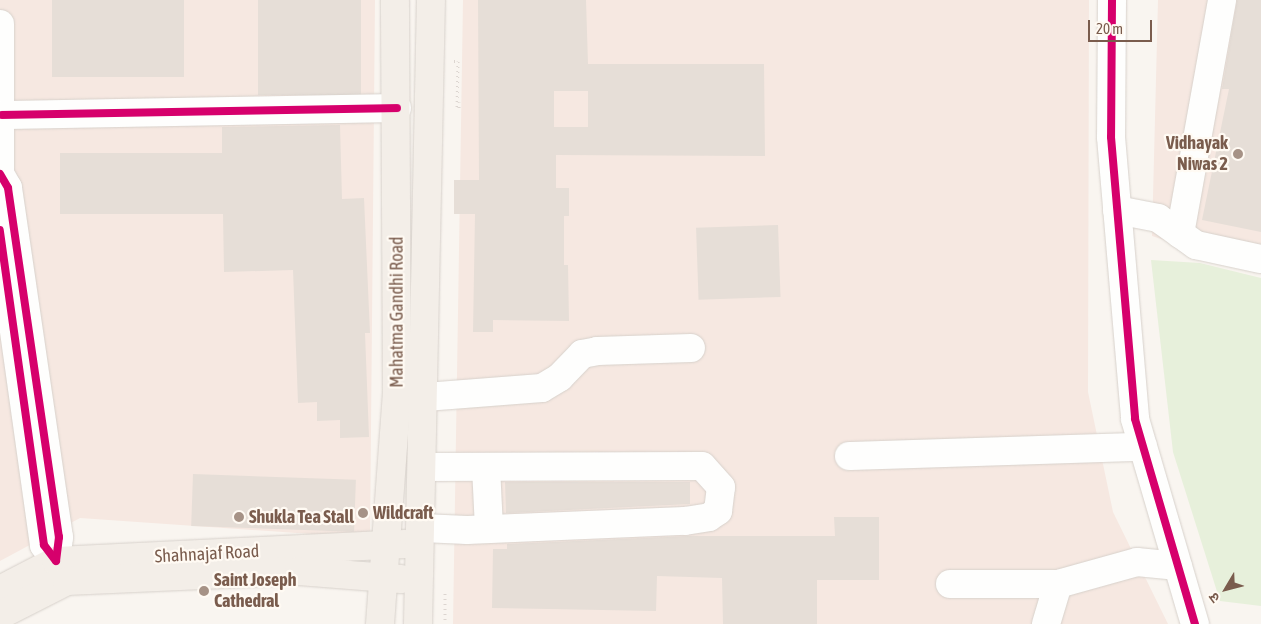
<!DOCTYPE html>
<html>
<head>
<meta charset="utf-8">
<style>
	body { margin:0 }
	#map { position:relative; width:1261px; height:624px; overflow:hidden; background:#f9f5f0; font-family:"Asap Condensed","Noto Sans Devanagari",sans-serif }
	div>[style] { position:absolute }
	.commercial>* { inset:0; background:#f6e8e1 }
	.green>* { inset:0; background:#e7f0db }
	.building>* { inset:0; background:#e6ded7; transform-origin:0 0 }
	.path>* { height:3px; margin-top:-1.5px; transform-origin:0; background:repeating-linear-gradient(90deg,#dcd5d0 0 1px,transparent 0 5px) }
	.roads { filter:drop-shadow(0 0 1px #d7d1cb) drop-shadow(0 0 1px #d7d1cb) }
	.minor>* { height:28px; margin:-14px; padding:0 14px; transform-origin:14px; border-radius:14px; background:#fefefd }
	.major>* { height:28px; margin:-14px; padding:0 14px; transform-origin:14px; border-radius:14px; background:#f3eee8 }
	.cycleway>* { height:8px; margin:-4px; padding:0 4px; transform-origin:4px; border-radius:4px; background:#d6006c }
	.dots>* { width:14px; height:14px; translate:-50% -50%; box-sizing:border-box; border:2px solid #fffaf3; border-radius:50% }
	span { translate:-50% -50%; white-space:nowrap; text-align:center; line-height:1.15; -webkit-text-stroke:4.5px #fffaf3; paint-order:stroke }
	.poi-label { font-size:18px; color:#7a5c4d; font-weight:700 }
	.right { translate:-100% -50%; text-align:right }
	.left { translate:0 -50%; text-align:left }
	.street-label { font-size:18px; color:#7a5c4d }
	.north { position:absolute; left:1201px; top:564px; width:50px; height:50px; -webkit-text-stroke:4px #fffaf3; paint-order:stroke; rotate:233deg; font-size:14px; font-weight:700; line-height:20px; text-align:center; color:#7a5c4d }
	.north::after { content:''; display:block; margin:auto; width:18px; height:22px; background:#7a5c4d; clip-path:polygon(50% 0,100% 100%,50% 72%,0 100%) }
	.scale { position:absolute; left:1088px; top:20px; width:64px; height:22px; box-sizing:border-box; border:2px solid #7a5c4d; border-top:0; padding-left:6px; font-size:15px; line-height:18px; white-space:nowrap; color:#7a5c4d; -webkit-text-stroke:4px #fffaf3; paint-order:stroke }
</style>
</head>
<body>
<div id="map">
	<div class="commercial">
		<div style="clip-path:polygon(0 0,375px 0,370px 538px,80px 518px,0 561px)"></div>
		<div style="clip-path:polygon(463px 0,1089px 0,1088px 392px,1113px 512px,1168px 624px,453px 624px)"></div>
		<div style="clip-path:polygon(1158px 0,1261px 0,1261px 272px,1152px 236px)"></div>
	</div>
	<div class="green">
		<div style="clip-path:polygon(1151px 260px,1200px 263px,1261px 278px,1261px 606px,1220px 601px,1173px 452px)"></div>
	</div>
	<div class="building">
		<div style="left:52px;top:0;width:132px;height:77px"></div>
		<div style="left:258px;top:0;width:103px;height:95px"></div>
		<div style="clip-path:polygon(evenodd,478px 0,586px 0,588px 64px,764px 64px,765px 156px,556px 155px,556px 188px,569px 188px,569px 216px,564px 216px,564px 265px,568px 265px,569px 321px,493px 320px,493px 332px,473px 332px,475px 214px,454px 214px,454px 180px,479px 180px,478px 0,554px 91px,588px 91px,588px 127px,554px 127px,554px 91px)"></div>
		<div style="clip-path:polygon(1237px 0,1261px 0,1261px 232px,1202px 220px,1229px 89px,1222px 89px)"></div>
		<div style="clip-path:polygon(340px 125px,342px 199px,364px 198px,370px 333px,365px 333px,369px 437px,340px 438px,340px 420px,317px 421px,317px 402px,298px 403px,293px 270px,224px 272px,223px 214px,60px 214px,60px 153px,222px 153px,222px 127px)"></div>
		<div style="left:778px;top:225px;width:72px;height:82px;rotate:88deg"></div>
		<div style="left:193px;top:474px;width:163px;height:52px;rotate:2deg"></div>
		<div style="clip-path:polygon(505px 482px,690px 482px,690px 504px,506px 513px)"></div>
		<div style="clip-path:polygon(834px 517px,879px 517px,879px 580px,817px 580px,817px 624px,723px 624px,722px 578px,657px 576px,656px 611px,492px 608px,493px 549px,507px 549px,507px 544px,690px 536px,835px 536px)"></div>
	</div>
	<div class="path">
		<div style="left:454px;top:61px;width:4px"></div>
		<div style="left:458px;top:61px;width:48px;rotate:91.2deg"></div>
		<div style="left:459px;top:102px;width:7px;rotate:90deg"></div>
		<div style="left:445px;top:624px;width:34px;rotate:-90deg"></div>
	</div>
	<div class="roads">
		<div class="minor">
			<div style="left:1112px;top:0;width:137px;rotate:90.4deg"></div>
			<div style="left:1111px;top:137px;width:283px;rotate:85.1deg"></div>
			<div style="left:1135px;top:419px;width:214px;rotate:73.7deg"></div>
			<div style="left:0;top:24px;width:150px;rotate:90deg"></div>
			<div style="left:2px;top:115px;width:395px;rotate:-1deg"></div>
			<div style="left:0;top:174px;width:16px;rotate:60deg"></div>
			<div style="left:8px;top:188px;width:353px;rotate:81.7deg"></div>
			<div style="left:59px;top:537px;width:24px;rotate:97deg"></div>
			<div style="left:56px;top:561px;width:20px;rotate:-127deg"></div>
			<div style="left:44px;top:545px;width:318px;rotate:-98deg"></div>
			<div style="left:1117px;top:210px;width:42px;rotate:11deg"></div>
			<div style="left:1158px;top:218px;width:47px;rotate:35.4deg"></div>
			<div style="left:1196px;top:245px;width:66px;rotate:12.2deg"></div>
			<div style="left:1180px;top:234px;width:238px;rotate:-79.8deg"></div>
			<div style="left:425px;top:397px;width:117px;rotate:-4.4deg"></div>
			<div style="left:542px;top:388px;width:21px;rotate:-31deg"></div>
			<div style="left:560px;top:377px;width:32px;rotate:-46deg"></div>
			<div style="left:582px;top:354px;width:15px;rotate:-11deg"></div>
			<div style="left:597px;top:351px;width:94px;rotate:-1.8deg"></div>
			<div style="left:849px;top:456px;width:294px;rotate:-1.8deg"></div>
			<div style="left:486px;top:467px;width:62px;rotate:87.2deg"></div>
			<div style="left:422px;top:528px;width:45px;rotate:2.5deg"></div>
			<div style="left:467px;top:530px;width:218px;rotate:-2.4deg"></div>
			<div style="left:685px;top:521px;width:24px;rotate:-9deg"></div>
			<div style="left:709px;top:517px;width:11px;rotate:-34deg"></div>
			<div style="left:718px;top:511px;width:24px;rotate:-83deg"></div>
			<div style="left:721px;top:487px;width:28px;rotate:-132deg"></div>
			<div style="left:702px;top:466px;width:279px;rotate:179.8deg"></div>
			<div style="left:950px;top:584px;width:108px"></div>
			<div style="left:1058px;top:584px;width:82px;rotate:-15.6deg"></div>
			<div style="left:1137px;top:562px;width:41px;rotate:5.6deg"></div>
			<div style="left:1046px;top:624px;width:42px;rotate:-73.3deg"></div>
		</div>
		<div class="major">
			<div style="left:0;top:590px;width:63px;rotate:-27.4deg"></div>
			<div style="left:56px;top:561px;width:350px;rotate:-2.8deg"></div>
			<div style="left:0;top:615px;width:75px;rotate:-26.9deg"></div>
			<div style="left:67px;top:581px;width:232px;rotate:-2.5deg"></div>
			<div style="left:299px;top:571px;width:102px;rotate:4.5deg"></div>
			<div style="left:380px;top:624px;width:232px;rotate:-85.8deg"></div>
			<div style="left:397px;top:393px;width:393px;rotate:-90.3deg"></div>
			<div style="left:418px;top:624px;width:624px;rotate:-88.81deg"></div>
		</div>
	</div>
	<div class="cycleway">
		<div style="left:1112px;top:0;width:137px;rotate:90.4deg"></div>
		<div style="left:1111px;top:137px;width:283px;rotate:85.1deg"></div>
		<div style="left:1135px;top:419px;width:214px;rotate:73.7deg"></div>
		<div style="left:2px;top:115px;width:395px;rotate:-1deg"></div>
		<div style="left:0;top:174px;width:16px;rotate:60deg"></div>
		<div style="left:8px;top:188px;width:353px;rotate:81.7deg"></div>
		<div style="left:59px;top:537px;width:24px;rotate:97deg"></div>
		<div style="left:56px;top:561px;width:20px;rotate:-127deg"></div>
		<div style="left:44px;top:545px;width:318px;rotate:-98deg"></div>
	</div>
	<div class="dots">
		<div style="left:1238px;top:154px;background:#a69286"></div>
		<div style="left:363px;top:513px;background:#a69286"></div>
		<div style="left:239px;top:517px;background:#a69286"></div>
		<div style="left:204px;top:591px;background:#a69286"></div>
	</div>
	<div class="poi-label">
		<span class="right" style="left:1228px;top:154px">Vidhayak<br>Niwas 2</span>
		<span class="left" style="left:373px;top:513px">Wildcraft</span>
		<span class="left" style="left:249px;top:517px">Shukla Tea Stall</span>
		<span class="left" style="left:214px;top:591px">Saint Joseph<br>Cathedral</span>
	</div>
	<div class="street-label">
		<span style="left:397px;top:312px;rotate:-90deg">Mahatma Gandhi Road</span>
		<span style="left:207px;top:554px;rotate:-3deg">Shahnajaf Road</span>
	</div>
	<div class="north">उ</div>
	<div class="scale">20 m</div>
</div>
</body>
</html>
